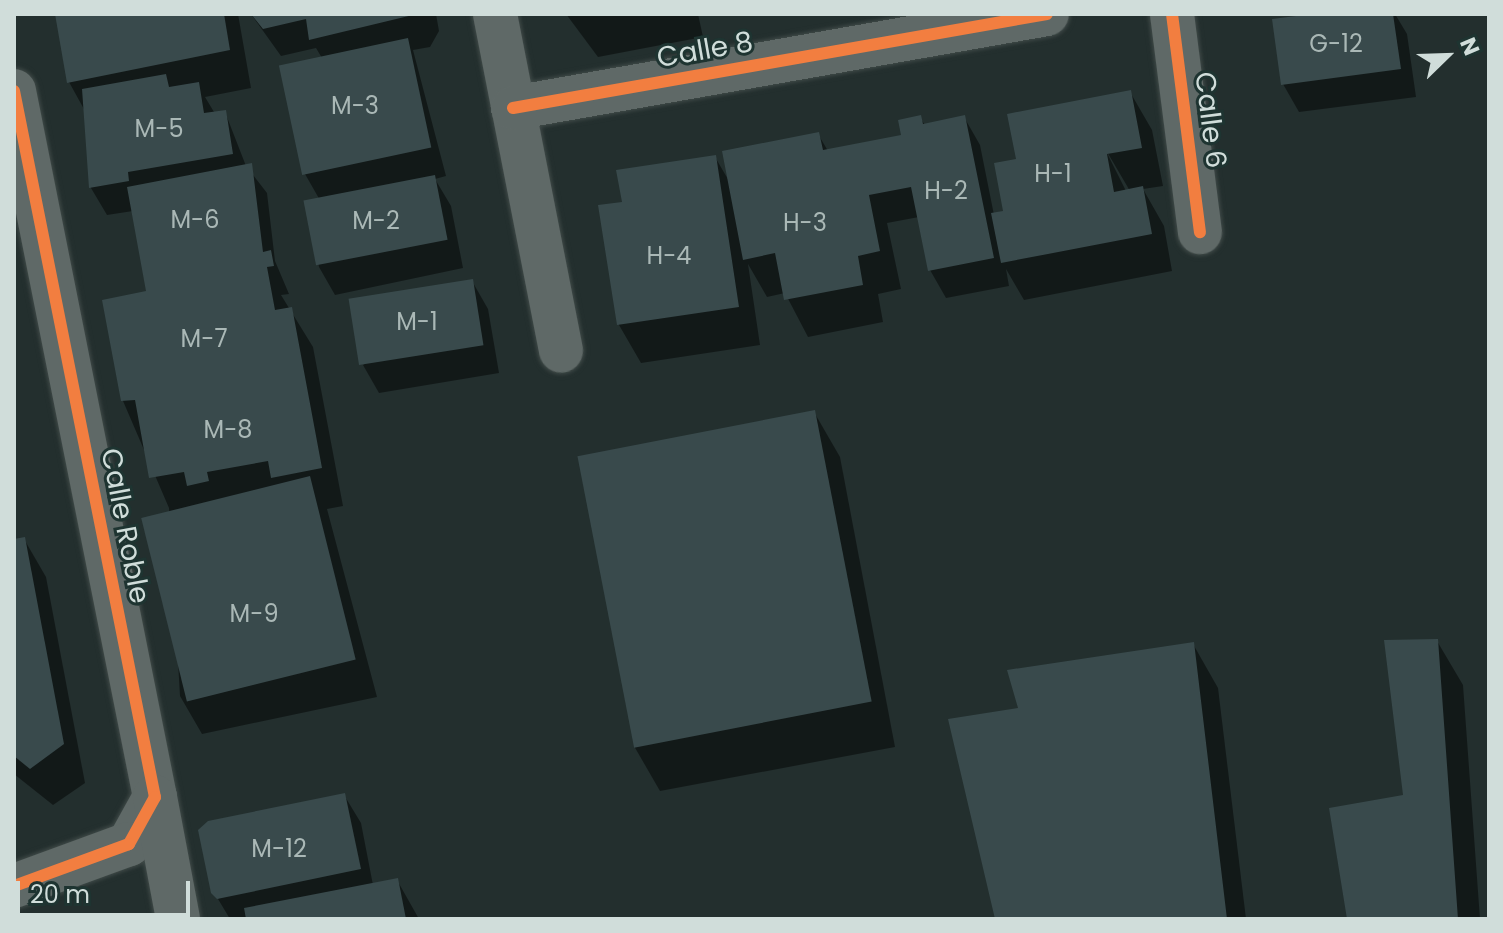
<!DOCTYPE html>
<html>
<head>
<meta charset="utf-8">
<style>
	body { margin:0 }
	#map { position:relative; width:1503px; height:933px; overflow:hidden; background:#232f2e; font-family:Poppins,sans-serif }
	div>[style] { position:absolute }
	.shadow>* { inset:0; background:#0007 }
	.building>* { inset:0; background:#394a4c; transform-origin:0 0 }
	.roads { filter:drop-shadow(0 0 2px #404a48) drop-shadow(0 0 2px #404a48) }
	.minor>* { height:44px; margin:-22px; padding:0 22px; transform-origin:22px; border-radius:22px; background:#5f6967 }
	.cycleway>* { height:12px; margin:-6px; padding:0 6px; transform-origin:6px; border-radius:6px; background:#f27e40 }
	span { translate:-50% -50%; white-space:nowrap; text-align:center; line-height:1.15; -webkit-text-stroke:6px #1e3431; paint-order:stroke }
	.number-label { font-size:24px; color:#aab8b6 }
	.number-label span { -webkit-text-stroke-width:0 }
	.street-label { font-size:28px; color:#d0ddda }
	.frame { position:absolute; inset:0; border:16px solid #d0ddda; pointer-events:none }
	.north { position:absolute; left:1407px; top:16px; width:80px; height:80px; -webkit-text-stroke:6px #1e3431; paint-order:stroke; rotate:67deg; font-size:22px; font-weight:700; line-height:32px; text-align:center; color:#d0ddda }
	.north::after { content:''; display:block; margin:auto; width:28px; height:36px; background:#d0ddda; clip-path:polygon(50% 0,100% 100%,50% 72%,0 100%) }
	.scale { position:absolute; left:16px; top:881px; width:174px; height:36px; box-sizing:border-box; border:4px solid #d0ddda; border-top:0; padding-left:10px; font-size:24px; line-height:28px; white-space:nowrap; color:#d0ddda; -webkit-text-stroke:6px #1e3431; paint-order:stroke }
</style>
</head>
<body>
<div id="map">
	<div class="shadow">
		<div style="clip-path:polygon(57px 14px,238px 14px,251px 88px,205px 97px,214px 112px,225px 112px,246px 166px,267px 193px,275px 261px,289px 294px,281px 295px,313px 347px,343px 506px,327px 509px,377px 697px,202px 734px,180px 696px,169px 508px,123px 401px,148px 293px,133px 211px,107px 215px,91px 188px,85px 111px,69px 82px)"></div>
		<div style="clip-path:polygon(251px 14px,436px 14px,439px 31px,430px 47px,413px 50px,446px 176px,435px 179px,451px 206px,463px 268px,335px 295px,319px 267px,307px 205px,321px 202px,305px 174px,322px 58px,316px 48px,281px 56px)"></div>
		<div style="clip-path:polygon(566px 14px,698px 14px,703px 37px,598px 57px)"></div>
		<div style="clip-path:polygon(1327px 14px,1395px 14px,1407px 34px,1416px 97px,1299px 112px,1283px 84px)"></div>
		<div style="clip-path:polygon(evenodd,1130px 92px,1152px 130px,1163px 186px,1143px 189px,1164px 226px,1172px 271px,1024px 300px,1006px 269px,1009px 286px,946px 298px,930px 270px,919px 217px,887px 223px,901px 289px,878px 294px,883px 322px,808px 337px,785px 293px,767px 297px,748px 264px,760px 345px,641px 363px,619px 325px,624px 204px,715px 157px,729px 181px,818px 134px,828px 151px,903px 137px,920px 118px,925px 125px,964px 117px,980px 145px,994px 215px,1005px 213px,1018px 160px,1130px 92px,1103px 145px,1130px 191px,1126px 191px,1103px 145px)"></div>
		<div style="clip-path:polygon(472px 281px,488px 309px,499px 373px,379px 393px,363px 365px)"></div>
		<div style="clip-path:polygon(814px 412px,840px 457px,895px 747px,660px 791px,634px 746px)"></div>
		<div style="clip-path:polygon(24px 539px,46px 577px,85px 783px,53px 805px,14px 774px,14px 541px)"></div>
		<div style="clip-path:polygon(1437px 641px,1463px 685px,1480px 919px,1349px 919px,1406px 796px)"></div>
		<div style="clip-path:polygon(1193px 644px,1218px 688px,1246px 919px,997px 919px,1020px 709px)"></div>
		<div style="clip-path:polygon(344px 795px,361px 823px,373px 885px,397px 880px,419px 919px,230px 919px,218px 899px)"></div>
	</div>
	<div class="building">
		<div style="clip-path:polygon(55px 14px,224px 14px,230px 50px,67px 83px)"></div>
		<div style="clip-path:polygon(251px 14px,417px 14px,309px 40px,306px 19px,263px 29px)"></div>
		<div style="clip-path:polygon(1312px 14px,1393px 14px,1401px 69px,1281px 85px,1272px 19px)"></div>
		<div style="left:408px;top:38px;width:112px;height:132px;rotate:78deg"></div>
		<div style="clip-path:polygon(166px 74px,169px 87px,199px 82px,204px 113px,226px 110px,233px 154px,128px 172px,129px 181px,89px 188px,82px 89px)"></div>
		<div style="clip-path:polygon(1131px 90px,1142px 148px,1107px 154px,1114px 192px,1143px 186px,1152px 234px,1001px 263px,991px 213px,1003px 211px,994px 163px,1016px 159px,1007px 114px)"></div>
		<div style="clip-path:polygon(921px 115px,923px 124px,965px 115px,994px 258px,928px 271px,911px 187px,869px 195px,880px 251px,858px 256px,863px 285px,784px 300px,775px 253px,743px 260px,722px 151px,819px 132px,823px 150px,901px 135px,898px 120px)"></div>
		<div style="clip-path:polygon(716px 155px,739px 307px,617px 325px,598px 205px,622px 202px,616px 170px)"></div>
		<div style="clip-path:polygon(252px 163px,263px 252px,271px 250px,274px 266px,267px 267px,275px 310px,292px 307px,322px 468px,271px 478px,268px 461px,207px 472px,209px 481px,187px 486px,184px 472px,149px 478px,135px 400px,121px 401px,102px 300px,146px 291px,127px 187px)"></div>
		<div style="left:435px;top:175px;width:66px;height:134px;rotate:79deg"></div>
		<div style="left:473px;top:279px;width:67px;height:126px;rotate:81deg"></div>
		<div style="left:815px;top:410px;width:297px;height:242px;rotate:79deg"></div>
		<div style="left:310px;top:476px;width:189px;height:174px;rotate:76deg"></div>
		<div style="clip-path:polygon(25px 537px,64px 744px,30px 769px,14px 756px,14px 539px)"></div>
		<div style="clip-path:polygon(1438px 639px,1458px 919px,1347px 919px,1329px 808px,1403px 795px,1384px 640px)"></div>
		<div style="clip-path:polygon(1194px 642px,1227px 919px,995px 919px,948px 719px,1018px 708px,1007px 670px)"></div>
		<div style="clip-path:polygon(345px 793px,361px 869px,217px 899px,211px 893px,198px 830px,208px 821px)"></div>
		<div style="clip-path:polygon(398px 878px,406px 919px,246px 919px,244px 908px)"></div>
	</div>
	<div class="roads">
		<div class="minor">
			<div style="left:495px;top:14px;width:343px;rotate:78.9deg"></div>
			<div style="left:1172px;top:14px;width:220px;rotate:82.7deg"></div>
			<div style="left:14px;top:91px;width:720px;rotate:78.71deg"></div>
			<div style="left:155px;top:797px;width:54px;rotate:119deg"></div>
			<div style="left:129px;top:844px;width:122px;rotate:159.9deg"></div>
			<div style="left:513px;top:108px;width:542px;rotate:-9.98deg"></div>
			<div style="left:155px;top:797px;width:124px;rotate:79.3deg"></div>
		</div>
	</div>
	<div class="cycleway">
		<div style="left:1172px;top:14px;width:220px;rotate:82.7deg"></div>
		<div style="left:14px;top:91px;width:720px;rotate:78.71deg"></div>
		<div style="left:155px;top:797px;width:54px;rotate:119deg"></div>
		<div style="left:129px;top:844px;width:122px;rotate:159.9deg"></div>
		<div style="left:513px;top:108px;width:542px;rotate:-9.98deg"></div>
	</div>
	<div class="number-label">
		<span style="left:1336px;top:44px">G-12</span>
		<span style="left:355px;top:106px">M-3</span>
		<span style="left:159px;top:129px">M-5</span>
		<span style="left:1053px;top:174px">H-1</span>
		<span style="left:946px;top:191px">H-2</span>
		<span style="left:195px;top:220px">M-6</span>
		<span style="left:376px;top:221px">M-2</span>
		<span style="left:805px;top:223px">H-3</span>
		<span style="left:669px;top:256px">H-4</span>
		<span style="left:417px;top:322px">M-1</span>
		<span style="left:204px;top:339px">M-7</span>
		<span style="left:228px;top:430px">M-8</span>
		<span style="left:254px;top:614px">M-9</span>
		<span style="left:279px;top:849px">M-12</span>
	</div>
	<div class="street-label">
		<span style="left:705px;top:50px;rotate:-10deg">Calle 8</span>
		<span style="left:1210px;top:120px;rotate:83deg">Calle 6</span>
		<span style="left:125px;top:526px;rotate:79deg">Calle Roble</span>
	</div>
	<div class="frame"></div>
	<div class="north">N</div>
	<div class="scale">20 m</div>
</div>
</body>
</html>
